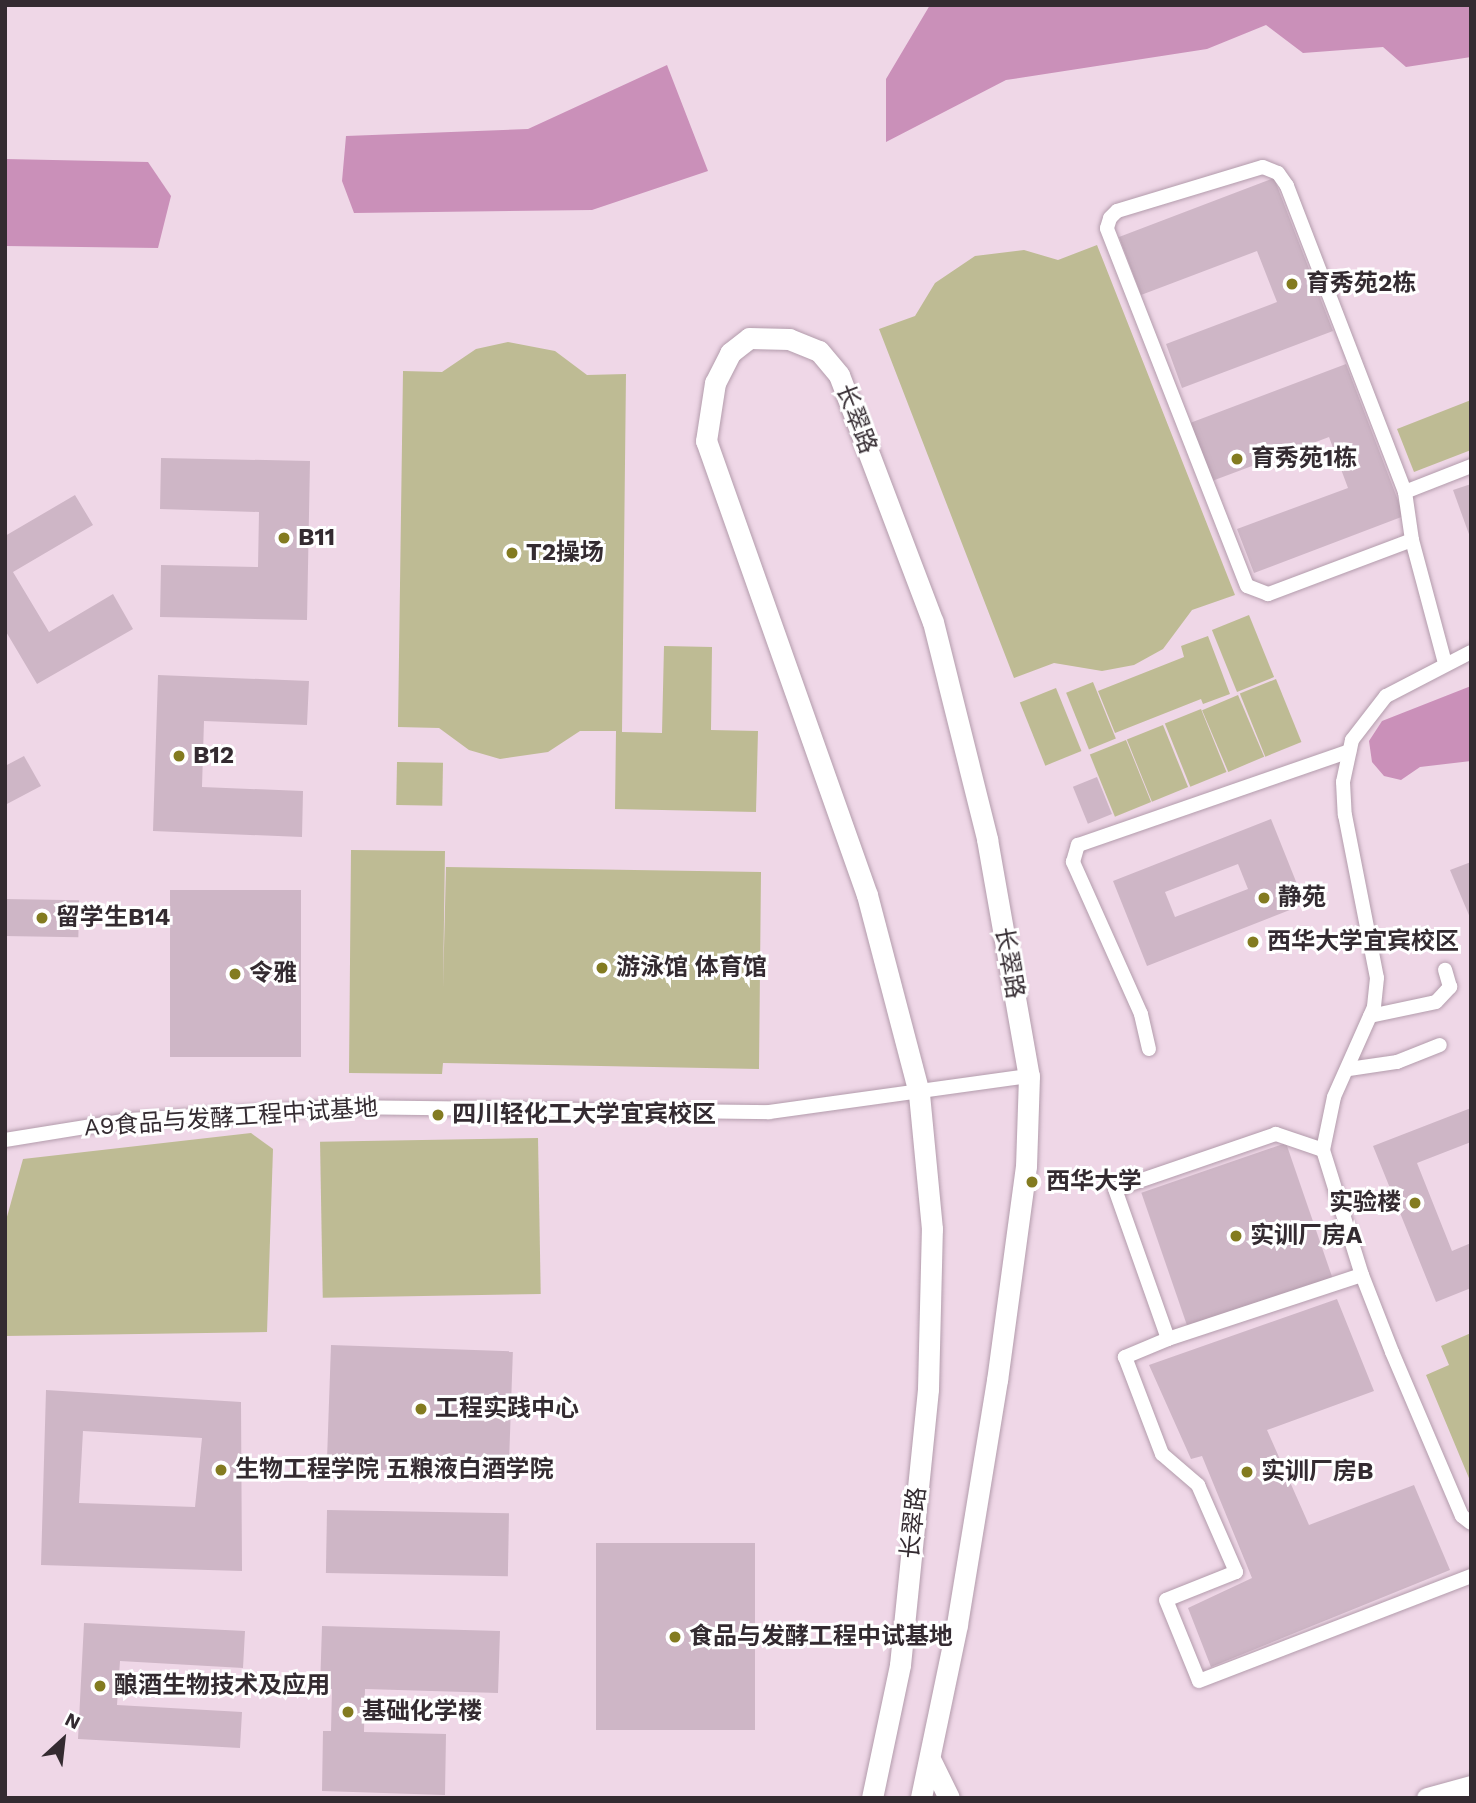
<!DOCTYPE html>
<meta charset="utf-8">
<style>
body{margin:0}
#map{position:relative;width:1476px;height:1803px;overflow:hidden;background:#efd7e7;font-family:"Work Sans","Noto Sans SC",sans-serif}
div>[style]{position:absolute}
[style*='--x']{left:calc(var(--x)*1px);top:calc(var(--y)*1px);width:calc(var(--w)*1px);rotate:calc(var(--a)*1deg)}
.green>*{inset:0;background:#bebb94;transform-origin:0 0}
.water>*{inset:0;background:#ca90b9}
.building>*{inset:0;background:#ceb6c6;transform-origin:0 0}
.roads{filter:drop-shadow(0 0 2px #b39cac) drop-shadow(0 0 2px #b39cac)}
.street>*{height:14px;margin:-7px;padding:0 7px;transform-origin:7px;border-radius:7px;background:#fff}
.secondary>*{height:21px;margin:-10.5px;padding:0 10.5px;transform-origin:10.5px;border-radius:10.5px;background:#fff}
.dots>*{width:19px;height:19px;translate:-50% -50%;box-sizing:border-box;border:4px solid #fff;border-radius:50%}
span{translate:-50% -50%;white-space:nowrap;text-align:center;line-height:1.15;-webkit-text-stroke:6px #fff;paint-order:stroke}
.poi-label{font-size:24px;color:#342b31;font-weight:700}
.left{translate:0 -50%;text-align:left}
.right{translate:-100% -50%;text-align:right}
.street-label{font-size:24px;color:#342b31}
.frame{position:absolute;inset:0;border:7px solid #342b31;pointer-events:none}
.north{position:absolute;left:28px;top:1705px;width:70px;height:70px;-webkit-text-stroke:5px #fff;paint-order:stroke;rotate:27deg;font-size:19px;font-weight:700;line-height:28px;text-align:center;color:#342b31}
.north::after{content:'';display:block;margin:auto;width:24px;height:32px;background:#342b31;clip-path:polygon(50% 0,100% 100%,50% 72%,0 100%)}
</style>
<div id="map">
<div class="green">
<i style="clip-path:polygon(1097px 245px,1235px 595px,1192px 610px,1163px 649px,1134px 665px,1102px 671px,1054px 663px,1014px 678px,879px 329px,915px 316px,935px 283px,975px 256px,1024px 250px,1058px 260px)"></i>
<i style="clip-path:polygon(508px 342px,555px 351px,587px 375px,626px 374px,622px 732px,662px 733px,664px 646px,712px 647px,711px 730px,758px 731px,756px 812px,615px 809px,616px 731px,580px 731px,548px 752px,500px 759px,469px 750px,439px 728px,398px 727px,403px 371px,442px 372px,476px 349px)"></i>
<i style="clip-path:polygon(1471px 400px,1471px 450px,1414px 472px,1397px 429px)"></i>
<i style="left:1249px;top:615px;width:67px;height:40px;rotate:68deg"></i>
<i style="clip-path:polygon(1208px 636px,1230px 694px,1203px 704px,1201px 699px,1115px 733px,1098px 691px,1184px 657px,1181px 646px)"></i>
<i style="left:1276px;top:679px;width:68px;height:39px;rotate:68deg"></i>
<i style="left:1093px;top:682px;width:61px;height:29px;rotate:68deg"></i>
<i style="left:1056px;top:688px;width:68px;height:39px;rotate:68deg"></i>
<i style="left:1238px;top:695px;width:67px;height:39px;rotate:67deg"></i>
<i style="left:1201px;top:709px;width:68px;height:39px;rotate:68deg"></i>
<i style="left:1163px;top:725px;width:67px;height:39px;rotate:68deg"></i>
<i style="left:1126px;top:740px;width:67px;height:39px;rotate:68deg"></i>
<i style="left:397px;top:762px;width:46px;height:43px;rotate:1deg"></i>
<i style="clip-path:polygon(351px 850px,445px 851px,443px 988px,446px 867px,761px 872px,759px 1069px,443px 1063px,442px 1074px,349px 1073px)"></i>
<i style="clip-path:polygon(251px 1133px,273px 1149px,267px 1332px,5px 1336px,5px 1224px,23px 1159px)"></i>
<i style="left:538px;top:1138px;width:156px;height:218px;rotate:89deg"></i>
<i style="clip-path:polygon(1471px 1333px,1471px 1483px,1426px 1375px,1449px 1365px,1441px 1346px)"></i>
</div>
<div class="water">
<i style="clip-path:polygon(930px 5px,1471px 5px,1471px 57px,1406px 67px,1383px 47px,1303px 53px,1266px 25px,1207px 49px,1006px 80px,886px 142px,886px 79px)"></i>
<i style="clip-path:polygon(667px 65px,708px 171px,592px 210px,354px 213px,342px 181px,346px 136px,528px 129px)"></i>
<i style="clip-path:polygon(5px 159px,148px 162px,171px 196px,158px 248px,5px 246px)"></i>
<i style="clip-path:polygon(1471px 686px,1471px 761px,1420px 767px,1401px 780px,1384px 776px,1372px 762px,1369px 741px,1382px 721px)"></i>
</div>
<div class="building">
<i style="clip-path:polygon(1274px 178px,1333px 331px,1182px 388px,1166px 344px,1277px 302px,1257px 251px,1141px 295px,1119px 237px)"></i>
<i style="clip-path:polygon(1346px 364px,1404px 516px,1254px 573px,1237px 529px,1348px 488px,1329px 437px,1212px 481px,1190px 423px)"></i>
<i style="clip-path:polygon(161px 458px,310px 461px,307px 620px,160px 617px,161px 565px,258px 567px,259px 512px,160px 509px)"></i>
<i style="clip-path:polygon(1471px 484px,1471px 537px,1470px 537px,1453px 490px)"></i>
<i style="clip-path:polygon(75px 495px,93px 525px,13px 572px,49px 632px,113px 594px,133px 629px,37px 684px,5px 630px,5px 536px)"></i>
<i style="clip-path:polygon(158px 675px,309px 681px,307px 725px,204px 721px,202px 787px,303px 791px,302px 837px,153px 831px)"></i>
<i style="clip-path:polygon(24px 756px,41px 786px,5px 805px,5px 766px)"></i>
<i style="left:1097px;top:777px;width:40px;height:26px;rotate:68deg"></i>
<i style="clip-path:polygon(evenodd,1271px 819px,1305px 904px,1147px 966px,1113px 881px,1271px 819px,1238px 864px,1248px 889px,1175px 917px,1165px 892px,1238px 864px)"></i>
<i style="clip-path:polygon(1471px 862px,1471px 920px,1450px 870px)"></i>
<i style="left:170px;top:890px;width:131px;height:167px"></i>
<i style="left:5px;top:899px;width:74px;height:37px;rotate:1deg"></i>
<i style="clip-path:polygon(1471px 1108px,1471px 1142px,1417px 1163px,1452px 1251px,1471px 1243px,1471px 1288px,1436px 1302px,1373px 1146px)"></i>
<i style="left:1286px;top:1143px;width:146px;height:153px;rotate:71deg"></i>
<i style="clip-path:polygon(1337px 1299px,1374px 1391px,1267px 1430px,1309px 1525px,1414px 1485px,1450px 1570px,1211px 1667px,1188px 1608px,1252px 1578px,1202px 1456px,1191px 1459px,1149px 1365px)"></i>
<i style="left:331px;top:1345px;width:182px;height:123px;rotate:2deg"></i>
<i style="clip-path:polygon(evenodd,46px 1390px,241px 1402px,242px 1571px,41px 1565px,46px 1390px,83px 1431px,202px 1438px,195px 1507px,79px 1503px,83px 1431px)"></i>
<i style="left:327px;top:1510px;width:182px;height:63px;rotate:1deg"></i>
<i style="left:596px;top:1543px;width:159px;height:187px"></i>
<i style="clip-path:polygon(84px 1623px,245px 1631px,243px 1668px,120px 1661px,117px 1705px,242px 1712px,240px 1748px,78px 1739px)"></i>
<i style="clip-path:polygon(322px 1626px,500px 1631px,498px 1693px,365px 1689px,364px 1732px,446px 1734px,445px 1795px,322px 1791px,323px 1731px,331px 1731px,332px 1689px,320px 1689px)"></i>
</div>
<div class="roads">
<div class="street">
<i style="--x:1405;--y:492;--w:49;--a:81.7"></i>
<i style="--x:1412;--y:540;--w:127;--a:75"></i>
<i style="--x:1412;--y:540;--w:154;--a:159.4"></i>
<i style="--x:1268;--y:594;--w:22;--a:-159"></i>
<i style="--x:1247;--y:586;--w:384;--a:-111.4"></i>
<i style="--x:1107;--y:228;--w:10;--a:-73"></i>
<i style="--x:1110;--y:218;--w:10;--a:-45"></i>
<i style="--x:1117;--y:211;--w:152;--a:-16.8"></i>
<i style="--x:1263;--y:167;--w:16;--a:22"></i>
<i style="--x:1278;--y:173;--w:16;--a:55"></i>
<i style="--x:1287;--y:186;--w:328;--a:68.9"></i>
<i style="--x:1405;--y:492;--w:71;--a:-21.5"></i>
<i style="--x:1471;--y:652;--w:96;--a:152.6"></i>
<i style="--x:1386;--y:696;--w:56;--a:127.7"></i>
<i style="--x:1352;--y:740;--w:43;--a:102.1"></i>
<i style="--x:1343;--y:782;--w:33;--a:87"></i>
<i style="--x:1345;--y:815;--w:166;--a:78.9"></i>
<i style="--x:1377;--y:978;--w:29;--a:96"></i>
<i style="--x:1374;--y:1007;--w:98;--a:114"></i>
<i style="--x:1334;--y:1097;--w:54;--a:101.7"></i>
<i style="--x:1323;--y:1150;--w:131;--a:72.7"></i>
<i style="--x:1362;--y:1275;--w:83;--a:68.7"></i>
<i style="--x:1392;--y:1352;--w:178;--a:66.9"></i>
<i style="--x:1462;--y:1516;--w:11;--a:38"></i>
<i style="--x:1370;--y:1016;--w:67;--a:-12"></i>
<i style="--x:1436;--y:1002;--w:21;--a:-47"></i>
<i style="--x:1450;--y:987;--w:18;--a:-106"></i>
<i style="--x:1149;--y:1049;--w:36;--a:-103"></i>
<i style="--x:1141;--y:1014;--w:167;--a:-114.1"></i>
<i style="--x:1073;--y:862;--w:18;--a:-74"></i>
<i style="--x:1078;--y:845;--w:287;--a:-19.1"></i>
<i style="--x:1349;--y:1069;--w:49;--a:-8.3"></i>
<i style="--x:1397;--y:1062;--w:46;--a:-21.6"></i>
<i style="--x:5;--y:1140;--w:126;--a:-9.2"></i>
<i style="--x:129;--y:1120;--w:215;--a:-3.5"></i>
<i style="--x:344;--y:1107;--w:425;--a:0.7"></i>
<i style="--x:769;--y:1112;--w:262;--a:-7.9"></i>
<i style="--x:1323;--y:1150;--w:50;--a:-161.2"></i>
<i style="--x:1276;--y:1134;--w:170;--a:161.1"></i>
<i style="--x:1115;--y:1189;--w:159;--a:70.5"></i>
<i style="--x:1168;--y:1339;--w:47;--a:157.3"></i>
<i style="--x:1125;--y:1357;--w:104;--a:69.1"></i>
<i style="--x:1162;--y:1454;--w:48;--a:40.7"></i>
<i style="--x:1198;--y:1485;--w:95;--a:66.4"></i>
<i style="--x:1236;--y:1572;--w:75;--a:158.2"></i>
<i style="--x:1166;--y:1600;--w:87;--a:67.8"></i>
<i style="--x:1199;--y:1681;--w:292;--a:-21.1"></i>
<i style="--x:1168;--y:1339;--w:204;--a:-18.3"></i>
</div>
<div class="secondary">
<i style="--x:930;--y:1759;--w:43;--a:64"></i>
<i style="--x:872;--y:1798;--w:136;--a:-78.1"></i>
<i style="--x:900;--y:1665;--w:277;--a:-84.2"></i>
<i style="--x:928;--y:1389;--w:160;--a:-88.6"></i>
<i style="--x:932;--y:1229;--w:137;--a:-95.5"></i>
<i style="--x:919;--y:1093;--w:205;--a:-104.7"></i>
<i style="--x:867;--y:895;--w:482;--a:-109.5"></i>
<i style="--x:706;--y:441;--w:59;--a:-81.2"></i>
<i style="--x:715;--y:383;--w:34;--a:-63"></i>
<i style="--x:730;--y:353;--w:24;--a:-38"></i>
<i style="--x:749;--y:338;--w:40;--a:1.4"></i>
<i style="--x:789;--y:339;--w:32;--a:22"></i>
<i style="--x:819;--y:351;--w:31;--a:50"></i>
<i style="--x:839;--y:375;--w:264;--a:69.2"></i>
<i style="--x:933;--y:622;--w:224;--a:76"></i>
<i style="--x:987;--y:839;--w:241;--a:80"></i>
<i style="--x:1029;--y:1076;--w:90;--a:91.9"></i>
<i style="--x:1026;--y:1166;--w:216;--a:97.7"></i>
<i style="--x:997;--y:1380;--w:248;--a:99.3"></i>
<i style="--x:957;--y:1625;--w:177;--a:101.8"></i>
<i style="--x:1427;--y:1798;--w:46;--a:-15.3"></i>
</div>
</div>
<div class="dots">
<i style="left:1292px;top:284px;background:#837b20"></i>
<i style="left:1237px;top:459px;background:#837b20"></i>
<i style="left:284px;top:538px;background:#837b20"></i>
<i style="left:512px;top:553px;background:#837b20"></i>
<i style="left:179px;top:756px;background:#837b20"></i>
<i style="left:1264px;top:898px;background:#837b20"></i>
<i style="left:42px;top:918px;background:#837b20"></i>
<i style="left:1253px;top:942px;background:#837b20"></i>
<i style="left:602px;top:968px;background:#837b20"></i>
<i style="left:235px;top:974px;background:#837b20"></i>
<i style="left:438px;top:1115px;background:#837b20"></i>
<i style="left:1032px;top:1182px;background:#837b20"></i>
<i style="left:1415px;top:1203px;background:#837b20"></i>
<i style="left:1236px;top:1236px;background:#837b20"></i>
<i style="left:421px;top:1409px;background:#837b20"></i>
<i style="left:221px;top:1470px;background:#837b20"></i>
<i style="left:1247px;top:1472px;background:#837b20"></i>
<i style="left:675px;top:1637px;background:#837b20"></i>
<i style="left:100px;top:1686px;background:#837b20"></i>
<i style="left:348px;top:1712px;background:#837b20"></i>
</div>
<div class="poi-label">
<span class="left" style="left:1306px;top:284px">育秀苑2栋</span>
<span class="left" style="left:1251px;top:459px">育秀苑1栋</span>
<span class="left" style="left:298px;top:538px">B11</span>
<span class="left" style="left:526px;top:553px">T2操场</span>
<span class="left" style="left:193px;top:756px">B12</span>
<span class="left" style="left:1278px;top:898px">静苑</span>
<span class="left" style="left:56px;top:918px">留学生B14</span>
<span class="left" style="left:1267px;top:942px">西华大学宜宾校区</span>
<span class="left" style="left:616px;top:968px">游泳馆 体育馆</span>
<span class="left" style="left:249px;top:974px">令雅</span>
<span class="left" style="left:452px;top:1115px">四川轻化工大学宜宾校区</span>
<span class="left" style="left:1046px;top:1182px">西华大学</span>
<span class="right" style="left:1401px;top:1203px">实验楼</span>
<span class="left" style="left:1250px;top:1236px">实训厂房A</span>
<span class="left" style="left:435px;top:1409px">工程实践中心</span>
<span class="left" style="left:235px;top:1470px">生物工程学院 五粮液白酒学院</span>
<span class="left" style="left:1261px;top:1472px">实训厂房B</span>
<span class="left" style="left:689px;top:1637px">食品与发酵工程中试基地</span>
<span class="left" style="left:114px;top:1686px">酿酒生物技术及应用</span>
<span class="left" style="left:362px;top:1712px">基础化学楼</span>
</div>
<div class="street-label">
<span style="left:856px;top:419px;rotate:69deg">长翠路</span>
<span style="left:1009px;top:963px;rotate:80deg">长翠路</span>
<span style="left:231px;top:1118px;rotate:-4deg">A9食品与发酵工程中试基地</span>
<span style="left:914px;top:1523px;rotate:-84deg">长翠路</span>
</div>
<div class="frame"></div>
<div class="north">N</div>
</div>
